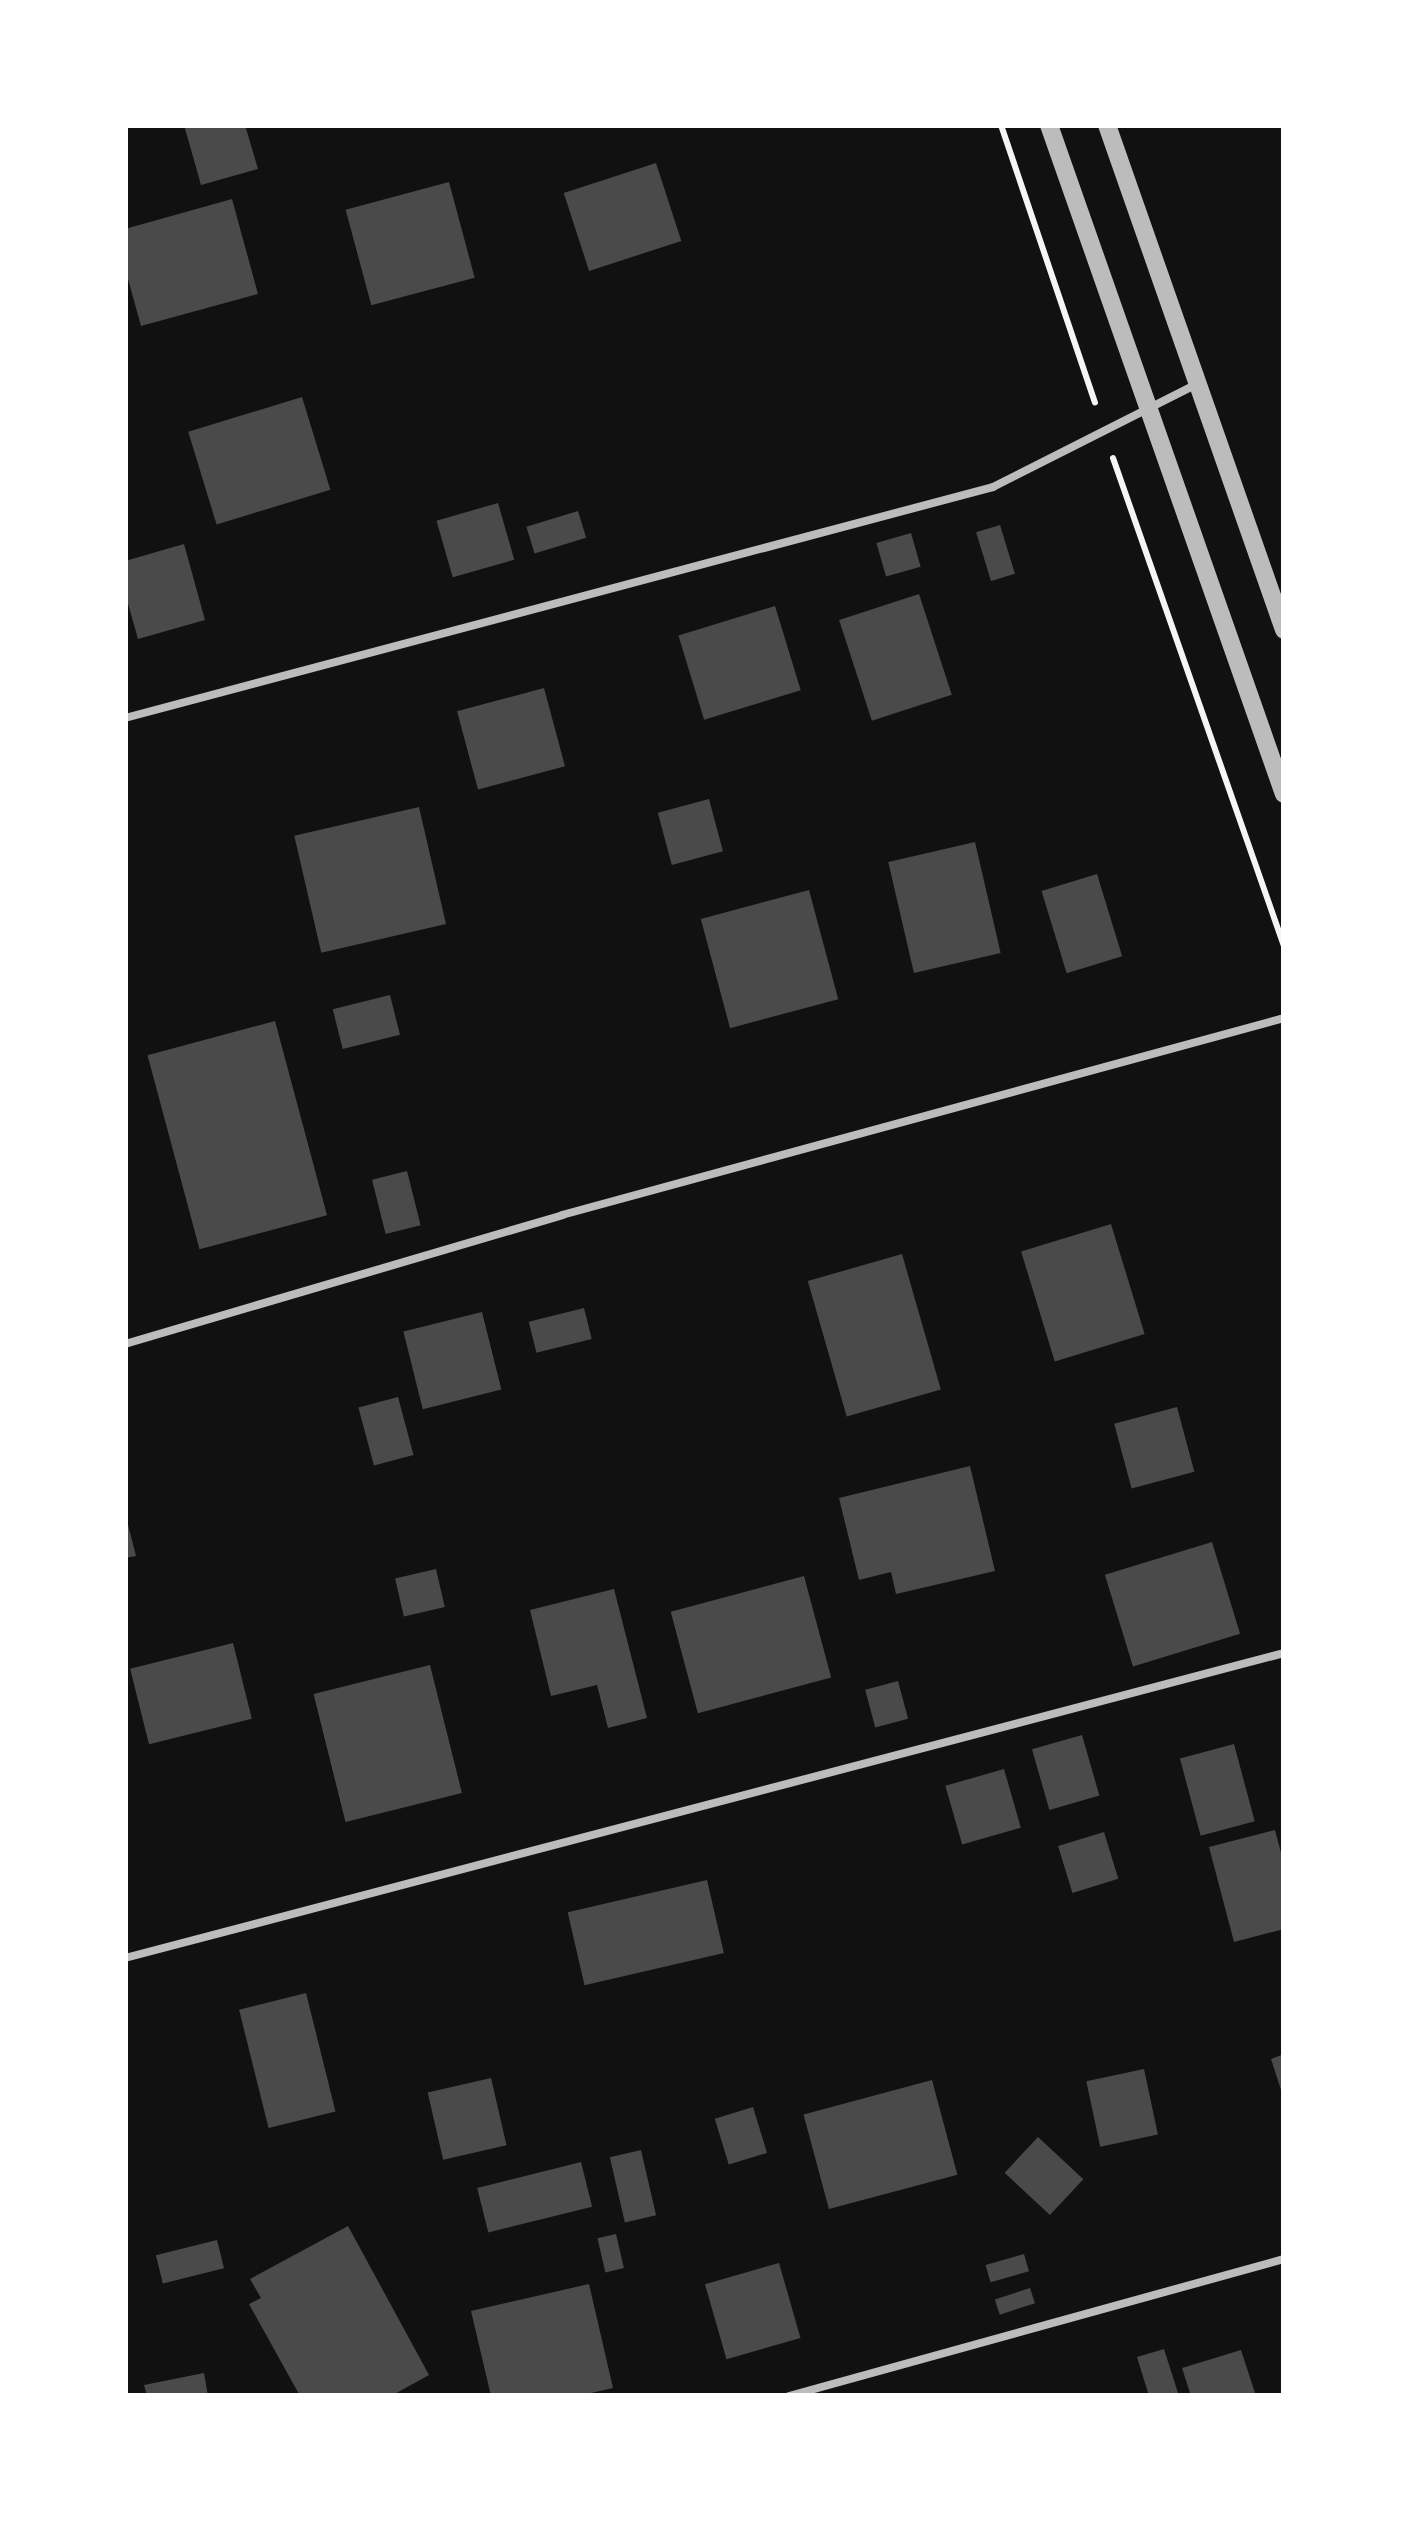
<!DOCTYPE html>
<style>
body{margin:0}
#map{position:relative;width:1409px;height:2521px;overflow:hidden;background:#111;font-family:"IBM Plex Serif",serif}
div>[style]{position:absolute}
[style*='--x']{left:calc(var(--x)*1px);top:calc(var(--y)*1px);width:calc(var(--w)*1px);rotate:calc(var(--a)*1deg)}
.building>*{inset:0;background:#4a4a4a;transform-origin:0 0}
.path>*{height:6px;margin:-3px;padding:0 3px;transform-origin:3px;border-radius:3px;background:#f5f5f5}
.service>*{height:8px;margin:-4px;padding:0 4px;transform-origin:4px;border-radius:4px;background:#bcbcbc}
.tertiary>*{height:18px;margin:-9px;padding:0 9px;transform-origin:9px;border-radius:9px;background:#bcbcbc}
span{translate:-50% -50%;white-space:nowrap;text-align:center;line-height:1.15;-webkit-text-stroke:10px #fff;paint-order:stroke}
.frame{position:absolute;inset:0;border:128px solid #fff;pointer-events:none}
</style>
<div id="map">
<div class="building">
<i style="clip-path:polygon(184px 125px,245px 125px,258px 169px,201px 185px)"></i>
<i style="left:656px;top:163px;width:82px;height:97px;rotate:72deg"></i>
<i style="left:449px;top:182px;width:99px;height:107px;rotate:75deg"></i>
<i style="clip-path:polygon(232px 199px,258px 294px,141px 326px,125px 268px,125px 229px)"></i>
<i style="left:302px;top:397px;width:97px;height:119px;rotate:73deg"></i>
<i style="left:498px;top:503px;width:59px;height:64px;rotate:74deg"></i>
<i style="left:578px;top:511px;width:28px;height:54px;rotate:73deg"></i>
<i style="left:1000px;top:525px;width:51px;height:25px;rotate:73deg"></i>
<i style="left:911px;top:533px;width:35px;height:36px;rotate:74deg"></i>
<i style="clip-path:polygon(184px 544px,205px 620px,138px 639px,125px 593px,125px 561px)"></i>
<i style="left:919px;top:594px;width:106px;height:84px;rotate:72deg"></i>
<i style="left:775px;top:606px;width:88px;height:101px;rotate:73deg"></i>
<i style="left:544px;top:688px;width:81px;height:90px;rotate:75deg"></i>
<i style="left:709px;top:799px;width:54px;height:53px;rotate:75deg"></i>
<i style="left:419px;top:807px;width:120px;height:128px;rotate:77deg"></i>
<i style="left:975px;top:842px;width:114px;height:89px;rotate:77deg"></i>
<i style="left:1097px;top:874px;width:86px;height:58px;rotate:73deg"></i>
<i style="left:809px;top:890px;width:113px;height:112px;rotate:75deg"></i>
<i style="left:390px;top:995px;width:41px;height:59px;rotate:76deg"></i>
<i style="left:275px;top:1021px;width:201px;height:132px;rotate:75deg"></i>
<i style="left:407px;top:1171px;width:56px;height:36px;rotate:76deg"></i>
<i style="left:1111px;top:1224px;width:115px;height:94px;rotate:73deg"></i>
<i style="left:902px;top:1254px;width:141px;height:98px;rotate:74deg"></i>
<i style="left:584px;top:1308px;width:32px;height:57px;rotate:76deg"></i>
<i style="left:482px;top:1312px;width:80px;height:81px;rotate:76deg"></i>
<i style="left:398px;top:1397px;width:60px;height:41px;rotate:75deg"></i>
<i style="left:1177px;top:1407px;width:67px;height:65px;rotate:75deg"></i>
<i style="clip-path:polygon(970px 1466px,995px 1571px,896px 1594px,891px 1572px,859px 1580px,839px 1498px)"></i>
<i style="clip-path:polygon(125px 1513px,136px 1556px,125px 1558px)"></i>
<i style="left:1212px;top:1542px;width:96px;height:112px;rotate:73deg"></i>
<i style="left:436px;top:1569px;width:39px;height:42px;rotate:77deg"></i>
<i style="left:804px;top:1576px;width:105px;height:138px;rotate:75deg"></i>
<i style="clip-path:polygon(614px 1589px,647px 1718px,608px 1728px,597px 1685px,551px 1696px,530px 1610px)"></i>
<i style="left:233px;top:1643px;width:78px;height:106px;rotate:76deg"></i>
<i style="left:430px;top:1665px;width:132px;height:120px;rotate:76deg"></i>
<i style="left:898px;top:1681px;width:39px;height:34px;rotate:75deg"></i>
<i style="left:1082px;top:1735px;width:63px;height:52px;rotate:74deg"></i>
<i style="left:1234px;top:1744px;width:80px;height:56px;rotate:75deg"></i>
<i style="left:1004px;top:1769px;width:61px;height:61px;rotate:74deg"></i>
<i style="clip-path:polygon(1275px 1830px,1284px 1864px,1284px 1929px,1234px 1942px,1209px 1847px)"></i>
<i style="left:1104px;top:1832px;width:49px;height:48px;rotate:73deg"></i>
<i style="left:707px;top:1880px;width:75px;height:143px;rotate:77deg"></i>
<i style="left:306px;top:1993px;width:122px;height:69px;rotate:76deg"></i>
<i style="clip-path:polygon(1284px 2054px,1284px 2096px,1283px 2096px,1271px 2059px)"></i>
<i style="left:1144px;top:2069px;width:67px;height:59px;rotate:78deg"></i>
<i style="left:491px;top:2078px;width:69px;height:65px;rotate:77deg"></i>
<i style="left:932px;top:2080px;width:98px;height:133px;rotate:75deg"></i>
<i style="left:753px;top:2107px;width:48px;height:40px;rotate:73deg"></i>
<i style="left:1038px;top:2137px;width:62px;height:49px;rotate:43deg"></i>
<i style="left:641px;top:2150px;width:67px;height:32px;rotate:77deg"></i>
<i style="left:581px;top:2162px;width:46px;height:107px;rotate:76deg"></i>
<i style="clip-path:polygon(348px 2226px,429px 2375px,391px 2396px,300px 2396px,249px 2304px,261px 2298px,250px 2279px)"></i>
<i style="left:616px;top:2234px;width:35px;height:19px;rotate:77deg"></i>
<i style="left:217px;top:2240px;width:29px;height:63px;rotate:76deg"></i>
<i style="left:1024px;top:2254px;width:18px;height:40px;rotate:74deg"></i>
<i style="left:779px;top:2263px;width:78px;height:77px;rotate:74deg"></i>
<i style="clip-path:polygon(589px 2284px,613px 2388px,578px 2396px,491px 2396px,471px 2311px)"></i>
<i style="left:1030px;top:2288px;width:16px;height:37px;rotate:72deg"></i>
<i style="clip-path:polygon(1164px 2349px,1179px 2396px,1149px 2396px,1137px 2357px)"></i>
<i style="clip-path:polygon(1241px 2350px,1256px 2396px,1191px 2396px,1182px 2368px)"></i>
<i style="clip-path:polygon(204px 2373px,208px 2396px,147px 2396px,144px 2385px)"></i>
</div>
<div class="path">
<i style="--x:1001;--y:125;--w:293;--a:71.3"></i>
<i style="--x:1113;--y:458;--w:517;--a:70.69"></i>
</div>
<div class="service">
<i style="--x:125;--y:718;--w:898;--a:-14.9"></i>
<i style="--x:993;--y:487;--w:226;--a:-26.8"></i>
<i style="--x:125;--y:1344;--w:456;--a:-16.4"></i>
<i style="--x:562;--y:1215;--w:748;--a:-15.26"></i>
<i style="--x:125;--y:1958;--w:1198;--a:-14.74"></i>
<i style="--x:789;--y:2396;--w:514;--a:-15.47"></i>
</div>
<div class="tertiary">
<i style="--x:1049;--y:125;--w:709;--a:70.65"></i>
<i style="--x:1107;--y:125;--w:535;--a:70.68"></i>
</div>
<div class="frame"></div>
</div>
